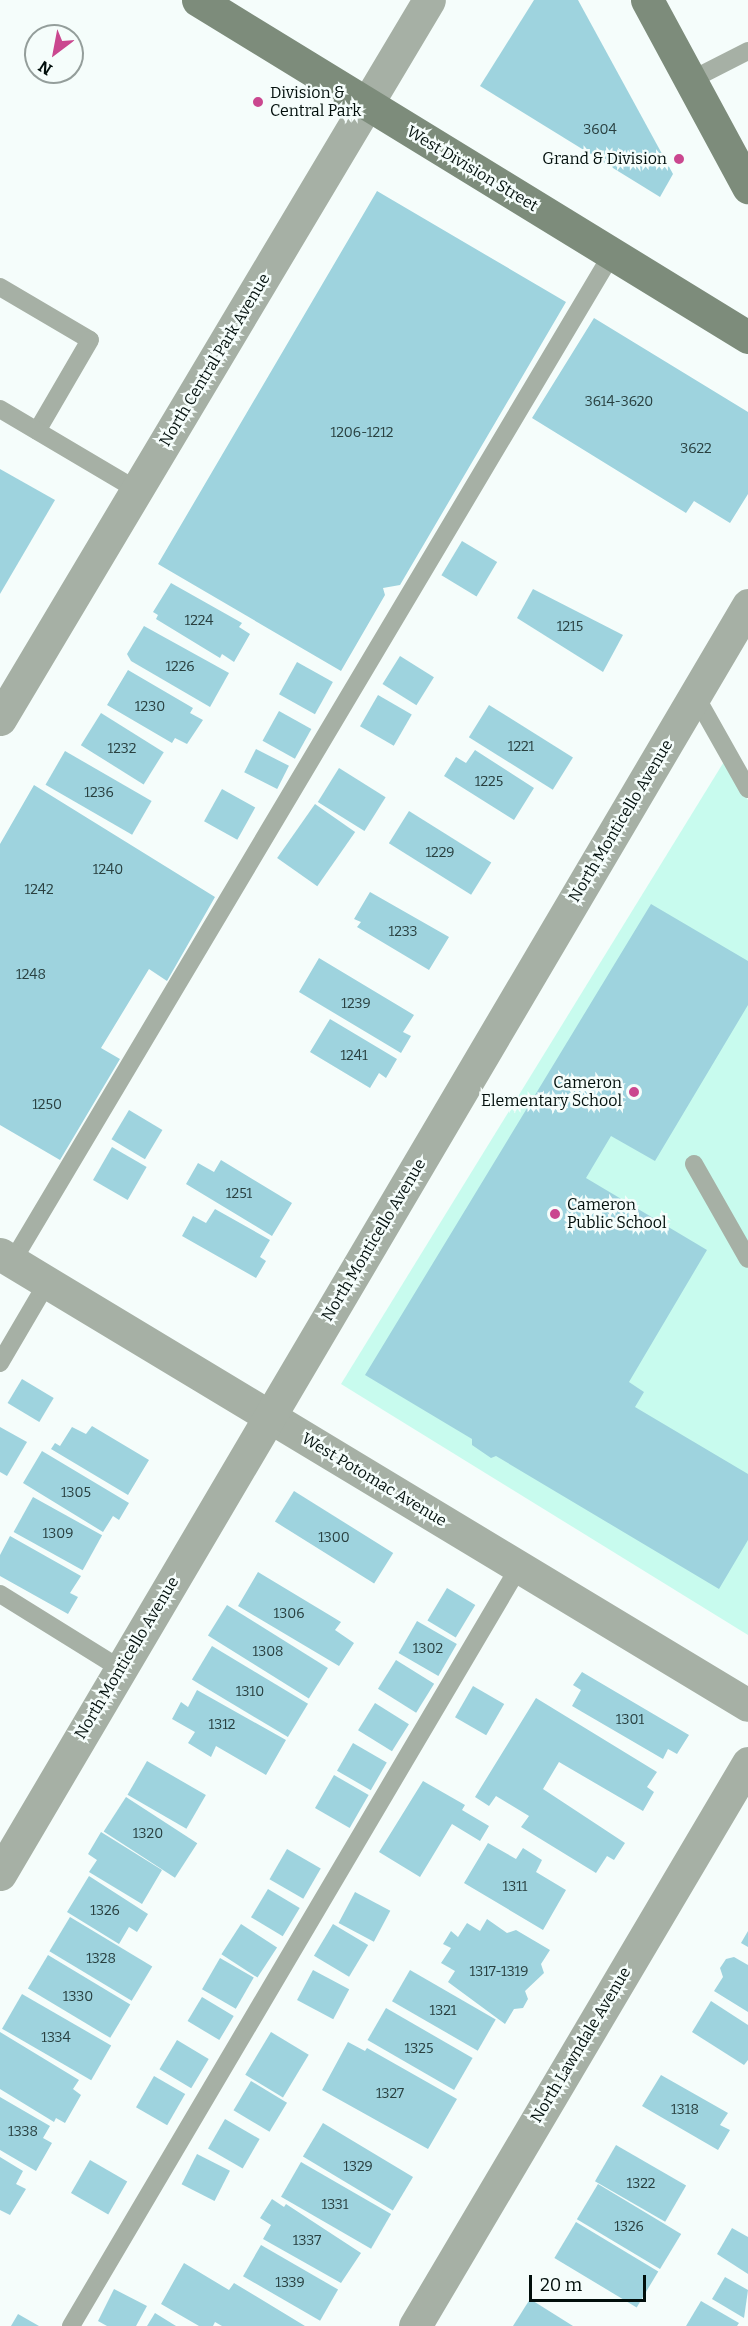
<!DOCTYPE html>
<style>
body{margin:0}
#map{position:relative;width:748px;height:2326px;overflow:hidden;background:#f5fdfb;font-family:Bitter,serif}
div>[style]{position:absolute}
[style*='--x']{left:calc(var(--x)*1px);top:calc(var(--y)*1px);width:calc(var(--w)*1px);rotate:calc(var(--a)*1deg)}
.built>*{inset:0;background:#c8fbee}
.building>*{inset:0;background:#9ed3de;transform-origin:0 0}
.service>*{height:18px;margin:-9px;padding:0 9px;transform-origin:9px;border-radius:9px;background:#a6b0a5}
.minor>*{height:33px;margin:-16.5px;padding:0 16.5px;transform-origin:16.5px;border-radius:16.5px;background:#a6b0a5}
.tertiary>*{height:33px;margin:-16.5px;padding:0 16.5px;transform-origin:16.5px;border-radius:16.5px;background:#a6b0a5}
.secondary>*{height:33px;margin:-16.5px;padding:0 16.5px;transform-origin:16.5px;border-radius:16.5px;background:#7d8c7b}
.dots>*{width:16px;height:16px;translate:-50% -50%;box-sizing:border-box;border:3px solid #f5fdfb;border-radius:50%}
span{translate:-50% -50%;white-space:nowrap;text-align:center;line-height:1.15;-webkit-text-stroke:5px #f5fdfb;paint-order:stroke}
.number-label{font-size:14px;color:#294040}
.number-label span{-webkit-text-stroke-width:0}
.poi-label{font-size:16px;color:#020f0c}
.left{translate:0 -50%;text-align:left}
.right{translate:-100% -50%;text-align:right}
.street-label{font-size:16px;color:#020f0c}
.north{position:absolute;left:24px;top:24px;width:60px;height:60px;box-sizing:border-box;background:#f5fdfb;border:2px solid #949e9b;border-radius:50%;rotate:212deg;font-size:16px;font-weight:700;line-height:24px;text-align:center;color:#020f0c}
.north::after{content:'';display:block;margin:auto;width:21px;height:27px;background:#ca478f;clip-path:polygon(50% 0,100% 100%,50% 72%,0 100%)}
.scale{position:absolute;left:529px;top:2275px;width:117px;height:27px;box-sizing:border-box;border:3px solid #020f0c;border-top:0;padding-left:8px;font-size:18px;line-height:21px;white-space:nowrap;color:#020f0c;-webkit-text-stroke:4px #f5fdfb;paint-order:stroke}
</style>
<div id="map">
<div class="built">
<i style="clip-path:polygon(725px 760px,748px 800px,748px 1635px,341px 1384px)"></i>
</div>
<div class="building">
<i style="clip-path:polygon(534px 0,578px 0,673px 174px,660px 197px,480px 86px)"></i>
<i style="clip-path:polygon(377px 191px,566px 302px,400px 585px,383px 588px,385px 595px,341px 671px,158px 564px)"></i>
<i style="clip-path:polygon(594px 318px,748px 412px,748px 494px,730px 523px,694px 501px,686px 513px,532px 418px)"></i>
<i style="clip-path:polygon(0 469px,55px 500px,0 594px)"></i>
<i style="left:462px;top:541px;width:41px;height:40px;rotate:31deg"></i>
<i style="clip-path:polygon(171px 583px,242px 623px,239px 627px,250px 634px,234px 662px,222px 654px,220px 658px,156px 619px,158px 615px,153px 612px)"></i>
<i style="clip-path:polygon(533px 589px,623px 635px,603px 672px,517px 618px)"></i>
<i style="clip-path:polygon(144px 626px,229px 673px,210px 707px,131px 661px,127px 654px)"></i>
<i style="left:400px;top:656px;width:40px;height:33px;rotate:32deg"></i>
<i style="left:297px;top:662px;width:41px;height:37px;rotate:29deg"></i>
<i style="clip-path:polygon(128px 670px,193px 708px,190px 713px,203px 720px,187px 744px,175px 738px,172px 743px,107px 705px)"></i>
<i style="left:378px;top:695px;width:39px;height:36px;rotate:30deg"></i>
<i style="left:489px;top:705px;width:99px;height:38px;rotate:32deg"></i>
<i style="left:279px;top:711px;width:37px;height:34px;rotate:29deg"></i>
<i style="left:101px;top:713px;width:74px;height:38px;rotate:32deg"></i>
<i style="left:256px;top:749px;width:37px;height:26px;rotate:27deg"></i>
<i style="clip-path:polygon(475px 750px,534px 788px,514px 820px,444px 776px,456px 757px,466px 763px)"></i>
<i style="left:65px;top:751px;width:100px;height:39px;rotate:30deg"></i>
<i style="left:339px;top:768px;width:55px;height:40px;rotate:32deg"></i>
<i style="clip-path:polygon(34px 785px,215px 897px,167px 981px,149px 969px,101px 1048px,120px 1059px,60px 1160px,0 1125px,0 844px)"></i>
<i style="left:222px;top:789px;width:38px;height:37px;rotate:29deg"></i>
<i style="left:315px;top:804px;width:49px;height:66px;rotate:35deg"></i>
<i style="left:409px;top:811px;width:97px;height:38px;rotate:32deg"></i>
<i style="clip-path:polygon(370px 892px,449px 937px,429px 970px,357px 927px,361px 922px,354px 919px)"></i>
<i style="clip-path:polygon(651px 904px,748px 961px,748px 1005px,655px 1161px,611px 1136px,586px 1178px,707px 1250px,629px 1382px,644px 1392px,635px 1407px,748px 1474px,748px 1540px,719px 1589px,496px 1456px,491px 1458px,472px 1445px,472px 1439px,365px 1375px)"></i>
<i style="clip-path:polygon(319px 958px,414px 1015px,403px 1032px,411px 1036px,401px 1053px,299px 992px)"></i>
<i style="clip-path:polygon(330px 1019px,397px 1059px,386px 1078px,379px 1073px,370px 1088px,310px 1052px)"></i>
<i style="left:129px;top:1110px;width:39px;height:34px;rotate:31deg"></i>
<i style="left:112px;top:1147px;width:40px;height:38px;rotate:30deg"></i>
<i style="clip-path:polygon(221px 1160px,292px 1203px,272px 1236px,186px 1184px,198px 1163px,214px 1172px)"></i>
<i style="clip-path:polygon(215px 1209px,270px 1240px,260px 1257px,266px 1261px,256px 1278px,182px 1236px,193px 1216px,206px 1223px)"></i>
<i style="left:22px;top:1379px;width:37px;height:28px;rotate:31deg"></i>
<i style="clip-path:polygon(92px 1426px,149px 1460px,128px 1495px,51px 1449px,55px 1443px,60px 1446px,72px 1427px,86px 1434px)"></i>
<i style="clip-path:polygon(0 1427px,27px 1442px,7px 1476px,0 1472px)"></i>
<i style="clip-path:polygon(42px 1451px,129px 1503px,119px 1520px,113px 1516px,103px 1532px,23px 1483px)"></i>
<i style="left:294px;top:1491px;width:117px;height:36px;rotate:32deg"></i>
<i style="left:33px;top:1497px;width:79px;height:40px;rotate:29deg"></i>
<i style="clip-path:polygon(10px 1536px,81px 1576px,70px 1593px,78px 1597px,68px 1614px,0 1576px,0 1555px)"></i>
<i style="clip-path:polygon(258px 1572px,341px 1622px,335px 1630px,354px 1643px,339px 1666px,238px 1606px)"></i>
<i style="left:447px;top:1588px;width:33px;height:38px;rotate:31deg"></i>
<i style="left:227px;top:1605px;width:119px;height:36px;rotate:32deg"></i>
<i style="left:417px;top:1621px;width:46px;height:37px;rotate:30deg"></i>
<i style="left:212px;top:1646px;width:112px;height:39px;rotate:31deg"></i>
<i style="left:396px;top:1660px;width:45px;height:34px;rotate:32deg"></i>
<i style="clip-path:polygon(582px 1672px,689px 1735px,677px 1754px,668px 1749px,663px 1759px,572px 1706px,581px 1690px,573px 1685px)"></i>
<i style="left:473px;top:1686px;width:36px;height:36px;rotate:30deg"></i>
<i style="clip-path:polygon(197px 1690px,286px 1740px,266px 1775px,216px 1746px,211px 1757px,188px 1743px,195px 1732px,172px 1719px,181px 1702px,188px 1707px)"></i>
<i style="clip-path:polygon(536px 1698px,657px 1772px,647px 1787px,654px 1792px,643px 1811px,559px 1762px,543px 1789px,625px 1843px,614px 1860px,607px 1856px,596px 1873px,521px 1827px,529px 1816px,496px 1796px,489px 1806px,475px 1797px)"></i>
<i style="left:375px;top:1703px;width:40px;height:32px;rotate:32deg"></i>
<i style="left:353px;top:1743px;width:39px;height:32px;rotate:30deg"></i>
<i style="left:147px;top:1761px;width:68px;height:39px;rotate:30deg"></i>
<i style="left:334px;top:1775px;width:40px;height:38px;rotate:30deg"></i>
<i style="clip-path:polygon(423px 1781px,465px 1805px,462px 1810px,489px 1826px,480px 1841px,452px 1824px,420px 1877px,379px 1852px)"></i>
<i style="left:126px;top:1797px;width:85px;height:41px;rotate:33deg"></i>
<i style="clip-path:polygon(101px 1832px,162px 1870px,142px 1904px,89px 1872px,97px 1860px,88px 1854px)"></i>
<i style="clip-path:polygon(488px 1843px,516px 1859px,523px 1848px,542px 1860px,536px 1872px,566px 1890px,543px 1930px,464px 1883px)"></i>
<i style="left:287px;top:1849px;width:39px;height:35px;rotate:30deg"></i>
<i style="clip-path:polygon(89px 1876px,148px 1914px,137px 1932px,129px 1927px,119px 1944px,67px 1912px)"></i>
<i style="left:268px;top:1889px;width:37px;height:33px;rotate:31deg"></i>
<i style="left:355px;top:1892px;width:40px;height:35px;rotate:28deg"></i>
<i style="left:70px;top:1917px;width:96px;height:40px;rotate:31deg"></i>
<i style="clip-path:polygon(487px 1919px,507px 1933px,516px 1930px,550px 1950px,541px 1964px,544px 1973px,525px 1991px,528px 1999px,523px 2008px,514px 2009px,505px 2024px,448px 1982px,455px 1971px,441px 1963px,451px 1948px,443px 1944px,451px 1931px,458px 1937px,467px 1923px,480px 1931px)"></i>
<i style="left:241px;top:1924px;width:43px;height:36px;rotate:33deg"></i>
<i style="left:333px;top:1924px;width:41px;height:37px;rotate:31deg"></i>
<i style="clip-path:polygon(748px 1931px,748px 1947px,741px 1943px)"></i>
<i style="left:48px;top:1955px;width:96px;height:39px;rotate:31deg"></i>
<i style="clip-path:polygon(734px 1957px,748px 1965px,748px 2012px,714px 1991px,723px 1977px,720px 1968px,726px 1959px)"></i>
<i style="left:220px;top:1958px;width:39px;height:36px;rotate:30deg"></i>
<i style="left:313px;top:1970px;width:41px;height:34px;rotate:28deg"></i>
<i style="left:410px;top:1970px;width:99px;height:36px;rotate:30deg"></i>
<i style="left:22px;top:1994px;width:103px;height:40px;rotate:30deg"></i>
<i style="left:202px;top:1997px;width:37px;height:28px;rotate:31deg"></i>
<i style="clip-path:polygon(711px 2001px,748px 2025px,748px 2060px,744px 2065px,692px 2032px)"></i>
<i style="left:386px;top:2008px;width:100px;height:37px;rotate:30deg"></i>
<i style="clip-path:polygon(0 2032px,79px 2080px,73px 2089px,81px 2095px,65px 2123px,56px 2118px,54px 2122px,0 2089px)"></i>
<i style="left:271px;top:2032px;width:44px;height:50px;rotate:31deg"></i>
<i style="left:177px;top:2040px;width:37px;height:34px;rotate:31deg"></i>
<i style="clip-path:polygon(348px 2042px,365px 2051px,367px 2048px,457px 2099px,428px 2149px,322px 2090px)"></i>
<i style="clip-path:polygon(661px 2075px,728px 2113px,720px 2125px,730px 2130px,718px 2150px,642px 2106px)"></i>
<i style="left:154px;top:2076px;width:36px;height:36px;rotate:30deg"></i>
<i style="left:251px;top:2081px;width:42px;height:34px;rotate:31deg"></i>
<i style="clip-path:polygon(0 2097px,50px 2126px,43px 2138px,52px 2143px,36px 2171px,0 2150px)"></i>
<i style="left:225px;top:2119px;width:40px;height:34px;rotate:30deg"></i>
<i style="left:323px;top:2123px;width:105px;height:39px;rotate:31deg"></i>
<i style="left:616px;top:2145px;width:81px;height:42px;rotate:30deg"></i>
<i style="left:197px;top:2154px;width:37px;height:34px;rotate:27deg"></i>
<i style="clip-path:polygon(0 2157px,23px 2171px,16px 2184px,26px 2189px,10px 2215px,0 2210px)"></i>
<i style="left:90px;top:2160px;width:43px;height:38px;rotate:30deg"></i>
<i style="left:301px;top:2162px;width:104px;height:40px;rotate:30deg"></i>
<i style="left:598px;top:2184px;width:97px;height:41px;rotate:31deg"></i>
<i style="clip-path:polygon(272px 2199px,284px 2207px,286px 2204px,361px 2253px,341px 2283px,263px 2239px,271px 2225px,260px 2218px)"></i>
<i style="left:576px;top:2222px;width:96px;height:42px;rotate:31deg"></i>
<i style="clip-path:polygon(732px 2228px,748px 2237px,748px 2274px,717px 2254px)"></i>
<i style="left:261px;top:2245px;width:89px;height:36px;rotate:30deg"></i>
<i style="clip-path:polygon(184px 2263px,229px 2290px,234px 2283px,305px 2326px,222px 2326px,215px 2322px,213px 2326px,199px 2326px,161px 2304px)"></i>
<i style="clip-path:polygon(725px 2277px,748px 2290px,744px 2318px,712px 2299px)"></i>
<i style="clip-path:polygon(114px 2289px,147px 2306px,136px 2326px,107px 2326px,98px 2321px)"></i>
<i style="clip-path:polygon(530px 2299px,573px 2326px,513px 2326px)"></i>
<i style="clip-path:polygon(701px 2301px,739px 2323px,737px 2326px,686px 2326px)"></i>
<i style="clip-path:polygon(155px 2313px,176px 2326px,147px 2326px)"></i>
<i style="clip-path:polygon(18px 2314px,39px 2326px,11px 2326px)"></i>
</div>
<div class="service">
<i style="--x:691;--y:80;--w:64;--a:-27"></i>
<i style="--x:0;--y:287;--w:104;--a:30.5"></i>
<i style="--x:90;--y:340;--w:105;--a:120.2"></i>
<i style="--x:0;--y:409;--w:159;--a:30.6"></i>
<i style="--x:695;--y:695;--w:108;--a:60.6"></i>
<i style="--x:694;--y:1164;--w:109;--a:60.4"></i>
<i style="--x:12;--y:1262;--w:1173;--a:-59.24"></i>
<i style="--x:0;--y:1363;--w:93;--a:-59.6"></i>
<i style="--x:0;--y:1594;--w:142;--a:31.8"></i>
<i style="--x:71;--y:2326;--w:881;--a:-59.45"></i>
</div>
<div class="minor">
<i style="--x:0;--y:1254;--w:873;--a:31.09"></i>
<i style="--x:0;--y:1874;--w:1473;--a:-59.48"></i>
<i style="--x:415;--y:2326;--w:654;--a:-59.4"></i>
</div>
<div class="tertiary">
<i style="--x:0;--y:719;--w:837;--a:-59.18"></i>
</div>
<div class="secondary">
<i style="--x:198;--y:0;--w:645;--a:31.5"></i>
<i style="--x:647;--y:0;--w:213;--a:61.6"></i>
</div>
<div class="dots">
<i style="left:258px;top:102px;background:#ca478f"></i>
<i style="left:679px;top:159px;background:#ca478f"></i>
<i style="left:634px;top:1092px;background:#ca478f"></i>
<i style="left:555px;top:1214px;background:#ca478f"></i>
</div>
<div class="number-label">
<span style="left:600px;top:130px">3604</span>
<span style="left:619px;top:402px">3614-3620</span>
<span style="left:362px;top:433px">1206-1212</span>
<span style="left:696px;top:449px">3622</span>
<span style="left:199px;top:621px">1224</span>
<span style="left:570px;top:627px">1215</span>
<span style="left:180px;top:667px">1226</span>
<span style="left:150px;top:707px">1230</span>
<span style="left:521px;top:747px">1221</span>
<span style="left:122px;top:749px">1232</span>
<span style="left:489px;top:782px">1225</span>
<span style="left:99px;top:793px">1236</span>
<span style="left:440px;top:853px">1229</span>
<span style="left:108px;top:870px">1240</span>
<span style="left:39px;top:890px">1242</span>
<span style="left:403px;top:932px">1233</span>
<span style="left:31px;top:975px">1248</span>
<span style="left:356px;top:1004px">1239</span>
<span style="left:354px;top:1056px">1241</span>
<span style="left:47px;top:1105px">1250</span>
<span style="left:239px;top:1194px">1251</span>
<span style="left:76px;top:1493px">1305</span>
<span style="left:58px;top:1534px">1309</span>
<span style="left:334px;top:1538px">1300</span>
<span style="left:289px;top:1614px">1306</span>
<span style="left:428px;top:1649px">1302</span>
<span style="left:268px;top:1652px">1308</span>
<span style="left:250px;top:1692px">1310</span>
<span style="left:630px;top:1720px">1301</span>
<span style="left:222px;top:1725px">1312</span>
<span style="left:148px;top:1834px">1320</span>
<span style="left:515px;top:1887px">1311</span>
<span style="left:105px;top:1911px">1326</span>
<span style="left:101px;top:1959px">1328</span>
<span style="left:499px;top:1972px">1317-1319</span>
<span style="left:78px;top:1997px">1330</span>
<span style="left:443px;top:2011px">1321</span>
<span style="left:56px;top:2038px">1334</span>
<span style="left:419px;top:2049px">1325</span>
<span style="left:390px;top:2094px">1327</span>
<span style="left:685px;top:2110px">1318</span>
<span style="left:23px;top:2132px">1338</span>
<span style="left:358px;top:2167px">1329</span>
<span style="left:641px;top:2184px">1322</span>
<span style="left:335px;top:2205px">1331</span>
<span style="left:629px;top:2227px">1326</span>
<span style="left:307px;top:2241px">1337</span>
<span style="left:290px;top:2283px">1339</span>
</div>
<div class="poi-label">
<span class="left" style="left:270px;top:102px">Division &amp;<br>Central Park</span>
<span class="right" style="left:667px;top:159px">Grand &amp; Division</span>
<span class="right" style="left:622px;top:1092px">Cameron<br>Elementary School</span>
<span class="left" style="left:567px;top:1214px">Cameron<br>Public School</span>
</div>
<div class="street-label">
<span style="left:472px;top:169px;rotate:31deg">West Division Street</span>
<span style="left:215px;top:360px;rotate:-59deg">North Central Park Avenue</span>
<span style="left:621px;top:821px;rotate:-59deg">North Monticello Avenue</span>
<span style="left:374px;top:1240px;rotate:-59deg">North Monticello Avenue</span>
<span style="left:374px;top:1480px;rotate:31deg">West Potomac Avenue</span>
<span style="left:127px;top:1658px;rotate:-59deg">North Monticello Avenue</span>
<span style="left:581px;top:2045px;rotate:-59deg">North Lawndale Avenue</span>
</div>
<div class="north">N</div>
<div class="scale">20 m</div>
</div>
